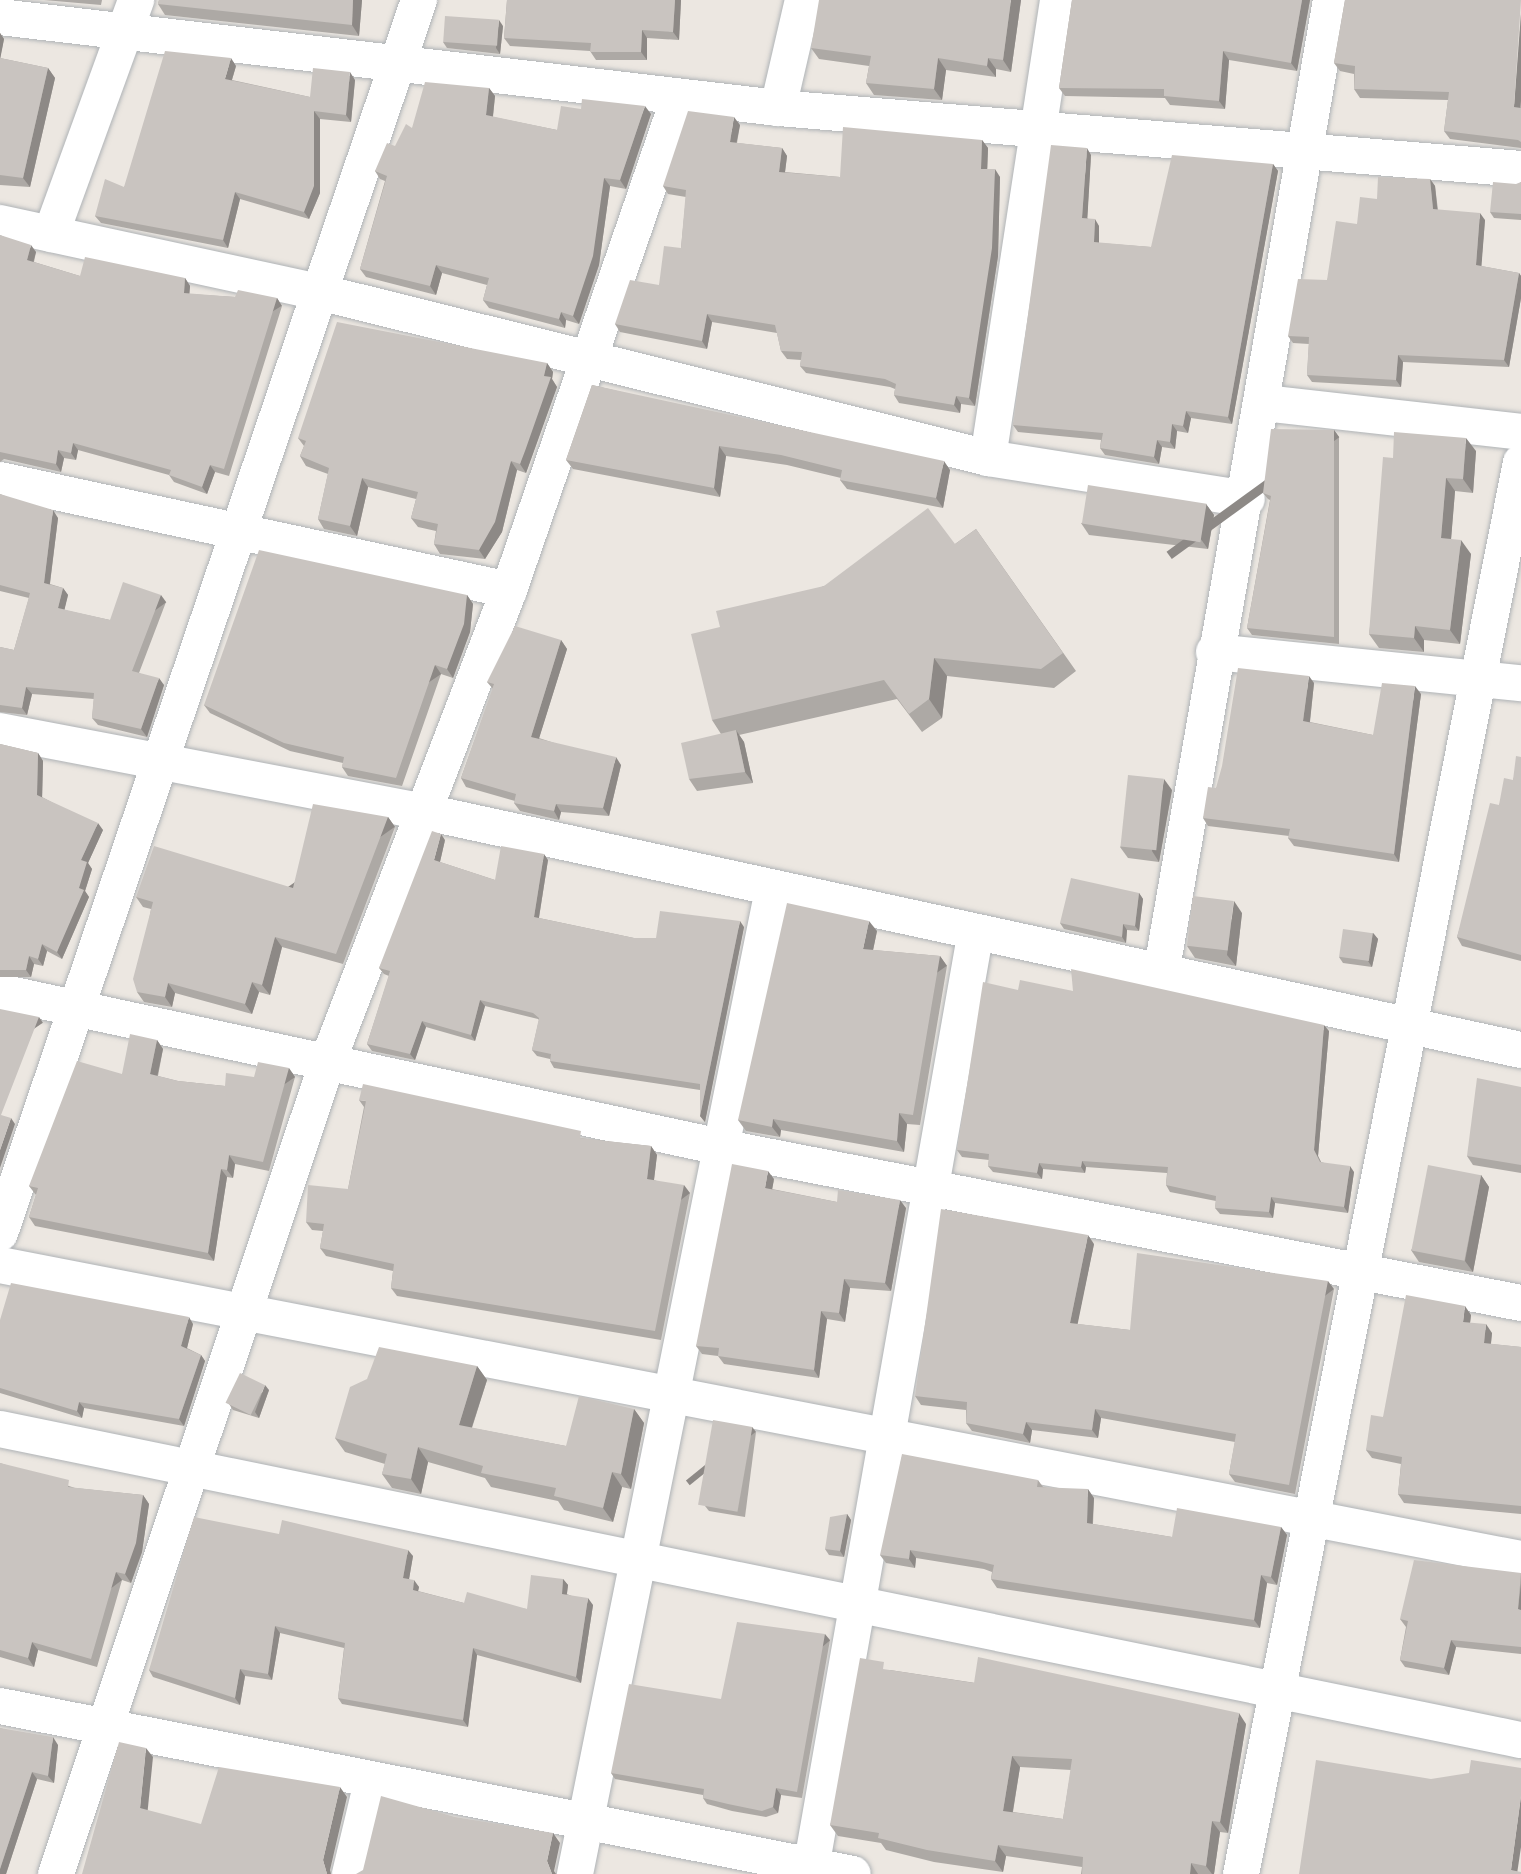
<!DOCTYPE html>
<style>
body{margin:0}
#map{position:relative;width:1521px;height:1874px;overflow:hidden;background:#ece7e1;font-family:Lato,sans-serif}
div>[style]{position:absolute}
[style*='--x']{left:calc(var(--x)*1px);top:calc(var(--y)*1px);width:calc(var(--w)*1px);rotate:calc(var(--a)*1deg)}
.roads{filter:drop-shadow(0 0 2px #afb3b6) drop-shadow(0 0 2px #afb3b6)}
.street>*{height:36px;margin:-18px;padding:0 18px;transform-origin:18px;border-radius:18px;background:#fff}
.wall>*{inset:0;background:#ada9a5}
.shaded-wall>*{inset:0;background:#8d8986;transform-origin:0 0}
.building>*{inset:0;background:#c9c4c0;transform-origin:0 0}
span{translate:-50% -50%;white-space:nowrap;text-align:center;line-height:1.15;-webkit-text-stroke:6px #fff;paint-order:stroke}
</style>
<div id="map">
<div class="roads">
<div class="street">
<i style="--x:0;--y:17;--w:783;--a:6.67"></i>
<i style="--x:778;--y:108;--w:745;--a:4.69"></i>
<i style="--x:778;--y:108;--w:111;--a:-77"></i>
<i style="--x:0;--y:223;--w:330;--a:12.2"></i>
<i style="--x:323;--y:293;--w:685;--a:13.93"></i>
<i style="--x:988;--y:458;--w:262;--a:9"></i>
<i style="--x:51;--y:234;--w:249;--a:-70"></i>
<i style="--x:1264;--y:403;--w:259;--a:6.4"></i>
<i style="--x:988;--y:458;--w:463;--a:-81.3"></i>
<i style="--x:0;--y:480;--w:521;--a:12.19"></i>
<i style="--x:1214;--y:652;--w:309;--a:5.8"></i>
<i style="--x:0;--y:731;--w:429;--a:10.8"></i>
<i style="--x:421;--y:811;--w:1126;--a:12.26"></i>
<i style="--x:1161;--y:974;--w:989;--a:-80.1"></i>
<i style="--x:0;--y:992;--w:742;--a:12.14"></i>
<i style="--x:725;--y:1148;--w:811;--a:11.02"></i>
<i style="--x:0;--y:1233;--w:1302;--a:-71.23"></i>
<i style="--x:0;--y:1265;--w:1549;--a:10.94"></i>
<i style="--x:0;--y:1429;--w:1552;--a:11.56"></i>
<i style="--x:0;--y:1706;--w:869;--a:11.14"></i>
<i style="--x:56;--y:1874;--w:852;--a:-71.52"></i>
<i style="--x:326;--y:1066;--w:510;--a:-68.97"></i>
<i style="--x:509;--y:590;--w:521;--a:-70.94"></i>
<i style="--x:350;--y:1874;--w:95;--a:-76.6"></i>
<i style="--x:575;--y:1874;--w:1005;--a:-78.63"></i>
<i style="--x:810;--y:1874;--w:952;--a:-80.02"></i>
<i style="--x:1241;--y:1874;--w:1439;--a:-78.78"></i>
</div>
</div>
<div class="wall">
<i style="clip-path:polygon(44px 0,102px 0,101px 5px)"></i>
<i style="clip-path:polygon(159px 0,362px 0,359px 36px,165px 15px,158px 4px)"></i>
<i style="clip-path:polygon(507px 0,681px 0,679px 40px,647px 38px,647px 60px,596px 60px,590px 51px,510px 46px,504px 38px)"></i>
<i style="clip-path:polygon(1021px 0,1011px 72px,996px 69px,996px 77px,946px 70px,942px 100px,874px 95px,866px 83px,869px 66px,819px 59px,811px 48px)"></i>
<i style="clip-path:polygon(1072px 0,1310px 0,1297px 71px,1229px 60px,1225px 109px,1170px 105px,1165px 98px,1065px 96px,1059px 88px)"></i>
<i style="clip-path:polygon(1345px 0,1521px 108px,1521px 148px,1450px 139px,1444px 131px,1448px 100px,1360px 98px,1354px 89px,1354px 74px,1340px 71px,1334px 63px)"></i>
<i style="clip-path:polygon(503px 26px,500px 54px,447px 48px,443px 42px)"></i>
<i style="clip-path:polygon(0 33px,4px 39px,0 58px,48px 68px,55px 78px,30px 187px,0 185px)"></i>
<i style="clip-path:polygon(236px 66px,232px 80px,310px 97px,355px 80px,351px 122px,320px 119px,320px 193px,309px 219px,240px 199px,228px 248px,101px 223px,95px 216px,124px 187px)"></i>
<i style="clip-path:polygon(489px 88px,495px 96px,493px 117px,557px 130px,581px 109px,651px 114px,626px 189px,610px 186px,599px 265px,579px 324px,566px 320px,565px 328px,489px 308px,483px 300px,487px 285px,442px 273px,436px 295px,366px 277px,360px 269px,385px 181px,380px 179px,375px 171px,412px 128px)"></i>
<i style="clip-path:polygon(740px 125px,737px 143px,782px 148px,787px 156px,785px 172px,840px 177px,982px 140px,988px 148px,987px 169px,1000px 177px,998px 256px,975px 406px,961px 404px,960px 413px,899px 403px,894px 395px,895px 389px,890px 387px,806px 373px,800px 366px,801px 360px,787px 359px,781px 351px,777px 333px,712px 322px,707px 349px,620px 332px,615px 324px,659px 285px,681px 248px,686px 197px,668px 194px,663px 186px)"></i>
<i style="clip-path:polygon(1091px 155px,1087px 218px,1099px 226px,1099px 243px,1151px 247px,1273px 164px,1278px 171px,1232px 424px,1191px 418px,1188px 433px,1177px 431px,1175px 449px,1162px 447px,1159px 464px,1105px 455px,1100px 448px,1101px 440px,1018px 432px,1013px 425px)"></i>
<i style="clip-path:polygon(1430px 179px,1435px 186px,1438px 210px,1485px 220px,1481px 266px,1519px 273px,1521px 276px,1521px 298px,1509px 367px,1403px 362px,1401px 387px,1312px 382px,1307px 375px,1309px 344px,1293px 343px,1288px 336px,1327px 280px,1357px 224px,1377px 199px)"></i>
<i style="clip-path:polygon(1521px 182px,1521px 220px,1494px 218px,1490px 212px)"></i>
<i style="clip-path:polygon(0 235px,36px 252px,34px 262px,80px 276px,185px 278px,190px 286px,189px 294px,235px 297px,277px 298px,282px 306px,229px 476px,215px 472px,207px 494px,174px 482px,169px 475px,78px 450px,76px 460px,64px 458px,61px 472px,4px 459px,0 462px)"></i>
<i style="clip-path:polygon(547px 363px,553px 372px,552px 379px,557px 387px,526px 473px,517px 470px,502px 532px,485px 559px,440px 554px,434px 544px,436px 531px,418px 527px,411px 518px,416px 499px,368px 487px,357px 536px,324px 529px,318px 519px,328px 474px,306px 466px,300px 456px,304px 446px,298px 438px)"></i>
<i style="clip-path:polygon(592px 385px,950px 470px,943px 508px,847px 489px,840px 480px,841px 478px,787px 465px,726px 456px,720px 497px,573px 469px,566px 460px)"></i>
<i style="clip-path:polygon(1334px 430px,1339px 437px,1339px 644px,1252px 635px,1247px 628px,1270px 500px,1268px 499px,1263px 493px)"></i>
<i style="clip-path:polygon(1476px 451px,1473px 493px,1455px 491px,1451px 539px,1471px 554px,1460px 644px,1424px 640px,1424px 652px,1379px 648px,1369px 634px,1393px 458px)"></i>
<i style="clip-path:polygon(0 494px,58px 518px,50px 584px,63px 588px,68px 595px,64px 610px,110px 620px,166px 602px,139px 673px,164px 685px,147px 737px,98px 725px,92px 718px,94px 699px,32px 694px,27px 715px,0 712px,0 647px,14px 650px,29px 598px,0 591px)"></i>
<i style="clip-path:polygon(1206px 504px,1214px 515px,1208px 549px,1089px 535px,1081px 523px)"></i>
<i style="clip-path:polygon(976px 529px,1076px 671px,1054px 688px,947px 676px,942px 718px,922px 732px,897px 699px,739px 735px,744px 742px,753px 783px,697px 791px,689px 779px,721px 734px,712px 720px,720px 627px,824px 586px,955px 544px)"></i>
<i style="clip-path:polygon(467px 595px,473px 604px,470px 632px,453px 678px,441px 674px,402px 786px,348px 776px,342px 767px,343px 763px,290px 751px,210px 713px,204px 705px)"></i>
<i style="clip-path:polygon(561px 640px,567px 649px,539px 738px,621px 765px,609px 816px,561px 812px,559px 820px,520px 811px,514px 803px,515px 801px,466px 787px,461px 778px,493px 689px,487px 682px)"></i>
<i style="clip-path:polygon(1314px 683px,1310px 722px,1373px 735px,1421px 694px,1399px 862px,1294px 846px,1288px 838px,1289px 836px,1208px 826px,1203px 818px,1216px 788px)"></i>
<i style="clip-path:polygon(0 744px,38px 753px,43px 761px,42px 797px,103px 830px,88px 863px,92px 869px,85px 891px,89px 897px,62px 959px,47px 951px,43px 966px,34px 964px,31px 977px,0 977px)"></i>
<i style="clip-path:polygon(1521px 757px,1521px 961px,1462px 946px,1457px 937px,1499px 805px,1513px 780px)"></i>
<i style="clip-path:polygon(1172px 790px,1159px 862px,1128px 858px,1120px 847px)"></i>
<i style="clip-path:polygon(388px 817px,395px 827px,343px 964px,282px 947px,270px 995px,259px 992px,252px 1014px,175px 993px,172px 1007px,144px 1002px,137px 992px,151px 909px,143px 907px,136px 897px,293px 888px)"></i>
<i style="clip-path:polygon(445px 840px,440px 862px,495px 880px,548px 860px,539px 918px,634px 938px,656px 938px,744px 927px,705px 1122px,700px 1116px,700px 1090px,554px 1068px,550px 1061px,550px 1059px,537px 1056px,532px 1050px,539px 1020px,538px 1019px,485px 1006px,475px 1041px,426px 1027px,415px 1060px,372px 1051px,367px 1044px,389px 976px,384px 974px,379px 968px)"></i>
<i style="clip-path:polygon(1139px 893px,1143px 899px,1139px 931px,1127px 930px,1126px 943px,1064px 929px,1060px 923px)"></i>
<i style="clip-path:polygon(1242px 913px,1236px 966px,1195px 958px,1187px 946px)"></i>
<i style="clip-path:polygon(877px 931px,873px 950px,940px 956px,947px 966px,920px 1125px,907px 1124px,904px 1152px,781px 1130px,780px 1137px,746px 1131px,738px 1120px)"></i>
<i style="clip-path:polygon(1373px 933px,1378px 939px,1372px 967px,1343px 963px,1339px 957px)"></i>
<i style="clip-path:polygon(1018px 990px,1073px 991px,1329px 1031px,1318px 1156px,1321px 1162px,1354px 1172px,1348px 1213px,1275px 1203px,1273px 1218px,1220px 1214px,1215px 1208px,1216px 1201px,1170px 1192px,1166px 1185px,1167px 1173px,1086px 1167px,1085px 1173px,1043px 1169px,1042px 1179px,993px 1172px,988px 1166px,989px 1160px,962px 1157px,957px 1150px)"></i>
<i style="clip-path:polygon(157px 1040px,163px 1049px,158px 1076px,178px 1081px,225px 1086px,254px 1077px,295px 1077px,269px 1171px,235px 1164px,233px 1178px,227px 1177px,214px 1261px,35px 1226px,29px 1217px,36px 1195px,29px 1186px,122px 1074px)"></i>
<i style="clip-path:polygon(1521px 1087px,1521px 1173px,1473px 1165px,1467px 1156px)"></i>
<i style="clip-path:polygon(359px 1100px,587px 1139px,651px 1146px,657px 1155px,654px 1180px,690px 1193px,661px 1340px,397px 1296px,391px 1288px,393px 1271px,326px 1256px,320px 1248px,323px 1231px,312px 1230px,306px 1222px,348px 1189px,364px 1107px)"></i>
<i style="clip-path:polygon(1481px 1175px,1489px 1187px,1473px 1272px,1419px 1262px,1411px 1250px)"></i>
<i style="clip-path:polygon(774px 1179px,772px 1189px,837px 1202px,906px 1208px,891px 1291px,850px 1288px,845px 1322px,827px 1319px,819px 1378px,724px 1364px,718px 1356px,702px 1354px,696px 1346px)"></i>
<i style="clip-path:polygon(1094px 1244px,1077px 1324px,1130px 1330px,1334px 1289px,1295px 1494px,1235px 1482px,1229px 1474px,1235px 1442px,1101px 1418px,1098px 1438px,1032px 1430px,1030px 1443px,972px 1431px,966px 1423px,966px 1410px,921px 1405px,915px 1396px)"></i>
<i style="clip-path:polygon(1471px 1315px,1470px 1323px,1492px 1333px,1491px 1344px,1521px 1347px,1521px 1514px,1404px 1503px,1398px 1494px,1401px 1464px,1372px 1458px,1366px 1450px,1383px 1417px)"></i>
<i style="clip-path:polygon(0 1320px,193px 1324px,187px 1348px,201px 1355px,205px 1361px,184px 1426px,84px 1408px,82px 1418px,0 1393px)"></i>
<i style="clip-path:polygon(477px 1366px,487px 1380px,472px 1428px,566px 1446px,634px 1409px,644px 1423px,631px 1489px,622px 1487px,613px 1522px,564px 1510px,558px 1501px,491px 1487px,485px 1478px,428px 1462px,421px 1494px,392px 1488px,382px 1474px,385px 1464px,345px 1452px,335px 1438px)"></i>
<i style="clip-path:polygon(269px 1390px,259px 1418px,233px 1410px,229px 1404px)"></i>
<i style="clip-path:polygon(752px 1427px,756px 1432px,745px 1517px,709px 1511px,705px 1506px)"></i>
<i style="clip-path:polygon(0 1463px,75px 1488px,143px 1495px,149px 1504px,142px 1552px,131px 1583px,122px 1580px,97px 1667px,38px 1650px,34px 1667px,0 1657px)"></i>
<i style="clip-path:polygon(1038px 1480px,1043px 1487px,1094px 1498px,1093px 1524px,1172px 1537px,1281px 1527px,1287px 1535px,1277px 1585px,1267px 1583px,1260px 1628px,997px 1588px,991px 1579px,992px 1572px,984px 1569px,916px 1558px,915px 1568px,886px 1563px,880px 1555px)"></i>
<i style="clip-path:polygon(847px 1514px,851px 1520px,844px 1557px,829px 1555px,825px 1549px)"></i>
<i style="clip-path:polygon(279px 1534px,413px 1556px,409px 1579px,419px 1587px,418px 1591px,464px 1603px,527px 1609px,563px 1579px,568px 1585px,567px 1594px,593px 1605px,581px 1683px,477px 1655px,468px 1727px,342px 1704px,338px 1698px,344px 1648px,280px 1633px,272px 1680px,245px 1676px,240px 1705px,153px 1677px,149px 1670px)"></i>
<i style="clip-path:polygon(1521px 1573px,1521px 1654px,1456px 1647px,1449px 1675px,1405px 1667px,1400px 1660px,1406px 1627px,1400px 1619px)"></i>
<i style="clip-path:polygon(830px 1640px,802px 1798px,781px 1795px,778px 1813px,766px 1817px,732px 1811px,707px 1804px,703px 1798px,703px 1795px,615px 1779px,611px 1773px,721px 1699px)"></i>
<i style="clip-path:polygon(evenodd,890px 1670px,1246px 1724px,1228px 1833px,1220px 1832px,1214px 1874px,1081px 1874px,1082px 1867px,1006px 1856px,1003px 1872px,934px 1862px,886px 1850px,881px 1843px,838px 1836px,830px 1825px,890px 1670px,1020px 1767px,1071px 1770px,1063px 1819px,1013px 1812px,1020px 1767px)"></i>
<i style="clip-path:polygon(0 1728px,58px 1745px,54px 1783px,37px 1779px,6px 1874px,0 1874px)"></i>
</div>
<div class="shaded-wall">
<i style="clip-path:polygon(353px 0,362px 0,359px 36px,352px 25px)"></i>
<i style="clip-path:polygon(675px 0,681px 0,679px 40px,673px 32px)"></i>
<i style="clip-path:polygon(1011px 0,1021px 0,1011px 72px,1003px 60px)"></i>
<i style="clip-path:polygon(1302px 0,1310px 0,1297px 71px,1291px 63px)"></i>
<i style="clip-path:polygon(1521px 13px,1521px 101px,1520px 116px,1514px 107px)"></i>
<i style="clip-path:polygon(499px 20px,503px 26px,500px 54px,496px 48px)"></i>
<i style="clip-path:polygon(642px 30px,647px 38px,647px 60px,641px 52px)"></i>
<i style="clip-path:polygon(0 33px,4px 39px,0 60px)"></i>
<i style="clip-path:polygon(1223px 51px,1229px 60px,1225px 109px,1219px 101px)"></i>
<i style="clip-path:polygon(231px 58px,236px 66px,230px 86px,225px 79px)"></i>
<i style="clip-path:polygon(938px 58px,946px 70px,942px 100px,934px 89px)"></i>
<i style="clip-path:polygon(988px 58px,996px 69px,996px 77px,987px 66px)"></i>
<i style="clip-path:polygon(48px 68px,55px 78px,30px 187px,23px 178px)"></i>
<i style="clip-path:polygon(350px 72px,355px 80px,351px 122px,346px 115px)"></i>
<i style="clip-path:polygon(489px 88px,495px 96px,492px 124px,486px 115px)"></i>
<i style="clip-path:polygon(645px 106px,651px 114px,626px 189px,620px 180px)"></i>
<i style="clip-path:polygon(314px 111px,320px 119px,320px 193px,309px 219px,304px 212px)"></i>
<i style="clip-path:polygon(734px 117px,740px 125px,735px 150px,730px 142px)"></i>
<i style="clip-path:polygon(982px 140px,988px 148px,987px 177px,981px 169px)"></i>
<i style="clip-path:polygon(782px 148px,787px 156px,784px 180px,779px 172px)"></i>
<i style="clip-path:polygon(1087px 148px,1091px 155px,1087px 225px,1082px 218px)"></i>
<i style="clip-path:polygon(1273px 164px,1278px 171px,1232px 424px,1228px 417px)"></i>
<i style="clip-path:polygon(995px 169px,1000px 177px,998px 256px,975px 406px,969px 398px)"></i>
<i style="clip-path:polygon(604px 178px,610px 186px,599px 265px,579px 324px,573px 316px)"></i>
<i style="clip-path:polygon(1430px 179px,1435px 186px,1438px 216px,1433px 209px)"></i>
<i style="clip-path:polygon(235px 192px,240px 199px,228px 248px,223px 240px)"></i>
<i style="clip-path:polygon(1480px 213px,1485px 220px,1481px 272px,1476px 265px)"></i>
<i style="clip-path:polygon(1095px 219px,1099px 226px,1099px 249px,1094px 242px)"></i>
<i style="clip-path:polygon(31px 245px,36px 252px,32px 267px,27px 260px)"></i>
<i style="clip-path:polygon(436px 265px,442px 273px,436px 295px,430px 286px)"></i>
<i style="clip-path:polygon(1519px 273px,1521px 276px,1521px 298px,1509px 367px,1504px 360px)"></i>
<i style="clip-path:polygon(185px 278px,190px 286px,189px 300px,184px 293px)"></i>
<i style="left:277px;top:298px;width:9px;height:179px;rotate:58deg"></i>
<i style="clip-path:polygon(561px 312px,566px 320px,565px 328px,559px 319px)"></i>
<i style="clip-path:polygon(707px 314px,712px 322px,707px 349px,702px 341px)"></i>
<i style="clip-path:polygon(1398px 355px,1403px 362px,1401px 387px,1396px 380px)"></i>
<i style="clip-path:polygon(547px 363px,553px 372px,552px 379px,557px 387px,526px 473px,520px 464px)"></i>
<i style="clip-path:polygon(956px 396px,961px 404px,960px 413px,954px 405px)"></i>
<i style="clip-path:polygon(1186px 411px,1191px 418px,1188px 433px,1183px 426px)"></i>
<i style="clip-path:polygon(1172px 424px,1177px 431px,1175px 449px,1170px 442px)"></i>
<i style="left:1334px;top:430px;width:9px;height:207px;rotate:54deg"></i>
<i style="clip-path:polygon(1466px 438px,1476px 451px,1473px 493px,1463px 479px)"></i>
<i style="clip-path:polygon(1157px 440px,1162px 447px,1159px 464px,1154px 457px)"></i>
<i style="clip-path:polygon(73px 443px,78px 450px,76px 460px,71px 453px)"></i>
<i style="clip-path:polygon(719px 446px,726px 456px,720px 497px,714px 488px)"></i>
<i style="clip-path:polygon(58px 450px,64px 458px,61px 472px,56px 464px)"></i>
<i style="clip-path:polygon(511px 461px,517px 470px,502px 532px,485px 559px,479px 550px)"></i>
<i style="clip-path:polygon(944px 461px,950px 470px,943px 508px,936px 498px)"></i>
<i style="clip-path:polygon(210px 465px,215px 472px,207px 494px,202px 487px)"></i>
<i style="clip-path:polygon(362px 478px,368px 487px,357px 536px,350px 526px)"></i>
<i style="clip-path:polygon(1446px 478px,1455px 491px,1450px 552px,1441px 538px)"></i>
<i style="clip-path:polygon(1206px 504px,1214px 515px,1208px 549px,1200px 538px)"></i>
<i style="clip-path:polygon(53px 510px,58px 518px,49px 590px,44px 583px)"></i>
<i style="clip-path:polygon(1461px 540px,1471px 554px,1460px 644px,1450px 630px)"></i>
<i style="clip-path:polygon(63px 588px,68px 595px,63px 616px,58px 608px)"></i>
<i style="left:161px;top:595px;width:9px;height:81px;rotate:54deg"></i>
<i style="clip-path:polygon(467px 595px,473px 604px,470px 632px,453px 678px,447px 669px)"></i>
<i style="clip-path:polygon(1415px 626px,1424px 640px,1424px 652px,1414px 638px)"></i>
<i style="clip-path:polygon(561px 640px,567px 649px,537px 745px,531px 737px)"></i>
<i style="clip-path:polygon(934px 658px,947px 676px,942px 718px,929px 699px)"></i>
<i style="left:435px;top:665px;width:11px;height:120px;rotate:56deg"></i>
<i style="clip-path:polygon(1309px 676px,1314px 683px,1309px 729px,1303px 721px)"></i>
<i style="clip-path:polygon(159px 678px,164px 685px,147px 737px,141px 729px)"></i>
<i style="clip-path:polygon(1415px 686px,1421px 694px,1399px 862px,1394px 854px)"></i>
<i style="clip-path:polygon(26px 687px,32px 694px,27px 715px,22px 708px)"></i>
<i style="clip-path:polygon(736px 730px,744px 742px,753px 783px,745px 772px)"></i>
<i style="clip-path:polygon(38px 753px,43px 761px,42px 802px,37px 795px)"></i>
<i style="clip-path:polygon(616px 757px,621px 765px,609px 816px,603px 808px)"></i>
<i style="clip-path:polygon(1164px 779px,1172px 790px,1159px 862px,1152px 851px)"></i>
<i style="clip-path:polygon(556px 804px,561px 812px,559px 820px,554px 811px)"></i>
<i style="left:388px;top:817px;width:12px;height:147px;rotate:55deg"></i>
<i style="clip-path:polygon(98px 823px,103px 830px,88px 863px,92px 869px,85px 891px,89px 897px,62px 959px,57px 952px,79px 888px,81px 860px)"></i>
<i style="clip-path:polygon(441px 834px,445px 840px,439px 866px,434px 860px)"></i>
<i style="clip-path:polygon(544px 854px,548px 860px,538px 923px,534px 917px)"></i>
<i style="clip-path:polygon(1139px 893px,1143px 899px,1139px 931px,1135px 926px)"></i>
<i style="clip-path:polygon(1234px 901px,1242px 913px,1236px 966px,1227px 955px)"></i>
<i style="clip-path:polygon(740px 921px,744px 927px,705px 1122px,700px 1116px)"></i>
<i style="clip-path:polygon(869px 921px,877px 931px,871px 960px,863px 949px)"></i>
<i style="clip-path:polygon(1123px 924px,1127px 930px,1126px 943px,1122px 937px)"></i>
<i style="clip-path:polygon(1373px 933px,1378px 939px,1372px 967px,1368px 961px)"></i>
<i style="clip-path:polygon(275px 937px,282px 947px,270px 995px,262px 985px)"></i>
<i style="clip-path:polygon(42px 944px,47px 951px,43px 966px,38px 959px)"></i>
<i style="clip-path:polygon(29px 956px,34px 964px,31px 977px,26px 970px)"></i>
<i style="left:940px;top:956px;width:12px;height:161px;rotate:55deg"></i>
<i style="clip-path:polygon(252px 982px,259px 992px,252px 1014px,245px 1004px)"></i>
<i style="clip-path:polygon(168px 983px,175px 993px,172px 1007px,165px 997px)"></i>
<i style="clip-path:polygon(480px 1000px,485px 1006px,475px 1041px,471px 1035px)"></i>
<i style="left:39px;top:1017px;width:7px;height:105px;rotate:56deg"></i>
<i style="clip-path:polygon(422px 1021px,426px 1027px,415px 1060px,410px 1054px)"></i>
<i style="clip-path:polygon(1324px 1025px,1329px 1031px,1318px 1156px,1324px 1168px,1314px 1150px)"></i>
<i style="clip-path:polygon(157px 1040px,163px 1049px,156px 1082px,150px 1074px)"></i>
<i style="left:289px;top:1068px;width:11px;height:98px;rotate:56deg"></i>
<i style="clip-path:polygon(899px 1113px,907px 1124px,904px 1152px,897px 1141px)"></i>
<i style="clip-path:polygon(11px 1118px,15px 1124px,0 1168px,0 1150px)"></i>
<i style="clip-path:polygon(773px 1119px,781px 1130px,780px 1137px,772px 1127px)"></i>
<i style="clip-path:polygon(651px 1146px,657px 1155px,653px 1188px,647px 1179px)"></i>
<i style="clip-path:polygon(229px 1155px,235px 1164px,233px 1178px,227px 1170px)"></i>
<i style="clip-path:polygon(1082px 1161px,1086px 1167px,1085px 1173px,1081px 1167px)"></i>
<i style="clip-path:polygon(1039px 1163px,1043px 1169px,1042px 1179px,1037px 1173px)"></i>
<i style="clip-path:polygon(1350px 1166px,1354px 1172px,1348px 1213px,1344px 1207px)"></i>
<i style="clip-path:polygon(221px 1169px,227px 1177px,214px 1261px,208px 1253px)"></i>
<i style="clip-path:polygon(768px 1171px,774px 1179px,771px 1196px,765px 1188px)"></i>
<i style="clip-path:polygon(1481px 1175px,1489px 1187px,1473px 1272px,1465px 1261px)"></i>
<i style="left:684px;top:1185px;width:10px;height:149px;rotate:53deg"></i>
<i style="clip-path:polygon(1271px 1197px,1275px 1203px,1273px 1218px,1269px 1212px)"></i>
<i style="clip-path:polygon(900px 1200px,906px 1208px,891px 1291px,885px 1283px)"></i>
<i style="clip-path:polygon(1088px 1235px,1094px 1244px,1076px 1332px,1070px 1323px)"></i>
<i style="clip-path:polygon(844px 1279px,850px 1288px,845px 1322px,839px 1313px)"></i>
<i style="left:1328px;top:1281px;width:10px;height:208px;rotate:53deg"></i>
<i style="clip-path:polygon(1465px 1306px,1471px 1315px,1469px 1331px,1463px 1322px)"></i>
<i style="clip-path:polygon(821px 1311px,827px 1319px,819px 1378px,814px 1370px)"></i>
<i style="clip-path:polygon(189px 1317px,193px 1324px,186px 1352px,181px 1346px)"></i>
<i style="clip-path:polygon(1486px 1324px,1492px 1333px,1490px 1351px,1484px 1343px)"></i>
<i style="clip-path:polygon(201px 1355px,205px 1361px,184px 1426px,179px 1419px)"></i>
<i style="clip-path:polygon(477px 1366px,487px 1380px,468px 1439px,459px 1425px)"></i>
<i style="clip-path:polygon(265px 1385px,269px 1390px,259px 1418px,255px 1412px)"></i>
<i style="clip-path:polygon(79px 1402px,84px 1408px,82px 1418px,77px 1411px)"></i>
<i style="clip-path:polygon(634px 1409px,644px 1423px,631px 1489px,621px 1474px)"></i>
<i style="clip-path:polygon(1095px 1409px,1101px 1418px,1098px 1438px,1092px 1430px)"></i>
<i style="clip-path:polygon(1026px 1422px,1032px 1430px,1030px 1443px,1023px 1434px)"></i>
<i style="left:752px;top:1427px;width:6px;height:85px;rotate:51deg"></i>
<i style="clip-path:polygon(418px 1447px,428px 1462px,421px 1494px,411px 1479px)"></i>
<i style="clip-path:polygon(612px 1472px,622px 1487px,613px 1522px,603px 1508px)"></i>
<i style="clip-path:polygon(1088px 1489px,1094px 1498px,1092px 1531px,1087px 1523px)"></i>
<i style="clip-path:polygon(143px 1495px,149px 1504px,142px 1552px,131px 1583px,125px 1574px)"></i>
<i style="clip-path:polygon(847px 1514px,851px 1520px,844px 1557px,840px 1551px)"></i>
<i style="clip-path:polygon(1281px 1527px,1287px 1535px,1277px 1585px,1271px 1577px)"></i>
<i style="clip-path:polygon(408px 1550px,413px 1556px,408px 1585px,403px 1578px)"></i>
<i style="clip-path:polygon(910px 1550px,916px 1558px,915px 1568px,909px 1559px)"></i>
<i style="left:116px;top:1572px;width:10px;height:91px;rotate:53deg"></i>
<i style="clip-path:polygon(1261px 1575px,1267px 1583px,1260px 1628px,1254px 1620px)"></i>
<i style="clip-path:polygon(563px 1579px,568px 1585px,566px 1600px,562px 1594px)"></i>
<i style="clip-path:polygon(414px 1580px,419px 1587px,417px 1596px,413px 1590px)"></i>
<i style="clip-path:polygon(1521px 1584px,1521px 1614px,1518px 1609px)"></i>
<i style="clip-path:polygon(588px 1598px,593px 1605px,581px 1683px,576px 1677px)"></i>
<i style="clip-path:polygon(275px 1626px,280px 1633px,272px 1680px,268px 1674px)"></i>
<i style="left:825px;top:1634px;width:8px;height:160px;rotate:50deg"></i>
<i style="clip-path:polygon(1451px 1640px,1456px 1647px,1449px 1675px,1444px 1668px)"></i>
<i style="clip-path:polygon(32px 1642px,38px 1650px,34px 1667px,28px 1658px)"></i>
<i style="clip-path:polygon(473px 1648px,477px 1655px,468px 1727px,463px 1720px)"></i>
<i style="clip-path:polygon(240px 1669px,245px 1676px,240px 1705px,235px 1698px)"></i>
<i style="clip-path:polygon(1239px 1713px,1246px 1724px,1228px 1833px,1220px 1822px)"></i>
<i style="clip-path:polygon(53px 1737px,58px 1745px,54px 1783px,48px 1776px)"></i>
<i style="clip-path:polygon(146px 1748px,153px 1757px,147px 1817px,140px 1808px)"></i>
<i style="clip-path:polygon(1012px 1756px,1020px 1767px,1011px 1822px,1003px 1811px)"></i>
<i style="clip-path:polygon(32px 1772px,37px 1779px,6px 1874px,0 1874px,0 1869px)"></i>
<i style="clip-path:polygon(340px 1787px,347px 1797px,330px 1870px,331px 1874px,327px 1874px,323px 1860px)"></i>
<i style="clip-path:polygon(776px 1788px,781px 1795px,778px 1813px,773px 1807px)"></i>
<i style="clip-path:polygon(1521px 1796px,1521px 1847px,1517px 1874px,1511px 1870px)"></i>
<i style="clip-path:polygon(1212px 1821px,1220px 1832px,1214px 1874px,1212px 1874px,1206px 1866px)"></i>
<i style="clip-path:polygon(553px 1833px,560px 1843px,554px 1871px,556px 1874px,552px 1874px,547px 1861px)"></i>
<i style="clip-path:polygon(998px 1845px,1006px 1856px,1003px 1872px,995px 1861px)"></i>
<i style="clip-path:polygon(1191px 1863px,1198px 1874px,1190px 1874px)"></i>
</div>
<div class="building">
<i style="clip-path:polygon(159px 0,353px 0,352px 25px,158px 4px)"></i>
<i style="clip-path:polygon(507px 0,675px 0,673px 32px,642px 30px,641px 52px,590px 52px,591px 43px,504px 38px)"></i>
<i style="clip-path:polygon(819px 0,1011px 0,1003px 60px,988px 58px,987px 66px,938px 58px,934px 89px,866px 83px,871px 56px,811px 48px)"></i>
<i style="clip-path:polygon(1072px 0,1302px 0,1291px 63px,1223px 51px,1219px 101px,1164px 96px,1164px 89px,1059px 88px)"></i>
<i style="clip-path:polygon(1345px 0,1521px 0,1514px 107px,1521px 108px,1521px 142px,1518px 140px,1444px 131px,1449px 92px,1354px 89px,1355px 66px,1334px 63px)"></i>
<i style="left:445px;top:16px;width:54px;height:26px;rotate:4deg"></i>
<i style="clip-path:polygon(165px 51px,231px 58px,225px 79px,310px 97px,313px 68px,350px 72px,346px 115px,314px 111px,314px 186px,304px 212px,235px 192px,223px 240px,95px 216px,105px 179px,124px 187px)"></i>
<i style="clip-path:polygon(0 58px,48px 68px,23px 178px,0 175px)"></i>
<i style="clip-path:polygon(425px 82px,489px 88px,486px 115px,557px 130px,561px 106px,581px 109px,582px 99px,645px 106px,620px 180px,604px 178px,593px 256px,573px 316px,561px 312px,559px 319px,483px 300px,489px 278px,436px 265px,430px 286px,360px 269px,387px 176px,375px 171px,387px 143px,395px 146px,406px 124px,412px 128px)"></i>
<i style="clip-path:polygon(688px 111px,734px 117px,730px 142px,782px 148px,779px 172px,840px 177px,843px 127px,982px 140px,981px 169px,995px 169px,992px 248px,969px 398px,956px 396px,954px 405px,894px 395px,896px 384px,885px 379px,800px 366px,802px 352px,781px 351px,775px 325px,707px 314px,702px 341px,615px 324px,630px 280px,659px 285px,664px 246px,681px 248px,686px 190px,663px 186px)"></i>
<i style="clip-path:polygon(1051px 145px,1087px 148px,1082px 218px,1095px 219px,1094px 242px,1151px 247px,1172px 155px,1273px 164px,1228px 417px,1186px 411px,1183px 426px,1172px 424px,1170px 442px,1157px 440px,1154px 457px,1100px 448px,1103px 433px,1013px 425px)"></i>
<i style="clip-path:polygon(1378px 177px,1430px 179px,1433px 209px,1480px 213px,1476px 265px,1519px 273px,1504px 360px,1398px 355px,1396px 380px,1307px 375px,1309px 337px,1288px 336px,1298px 279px,1327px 280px,1336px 221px,1357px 224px,1360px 197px,1377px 199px)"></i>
<i style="clip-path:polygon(1493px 182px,1516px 184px,1521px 182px,1521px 214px,1490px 212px)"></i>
<i style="clip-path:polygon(0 235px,31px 245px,27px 260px,80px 276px,85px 257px,185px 278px,184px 293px,235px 297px,238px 290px,277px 298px,224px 469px,210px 465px,202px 487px,169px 475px,171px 470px,73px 443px,71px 453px,58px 450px,56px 464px,0 452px)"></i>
<i style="clip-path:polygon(337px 322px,547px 363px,544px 376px,551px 377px,525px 451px,520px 464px,511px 461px,495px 522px,479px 550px,434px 544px,438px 524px,411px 518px,418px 492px,362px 478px,350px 526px,318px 519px,329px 468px,300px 456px,306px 441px,298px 438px)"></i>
<i style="clip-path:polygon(592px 385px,944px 461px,936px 498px,840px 480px,842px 470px,781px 455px,719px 446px,714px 488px,566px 460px)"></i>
<i style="clip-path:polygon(1271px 429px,1334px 430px,1334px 637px,1247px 628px,1271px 496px,1263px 493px)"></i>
<i style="clip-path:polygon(1394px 432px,1466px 438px,1463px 479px,1446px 478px,1441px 538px,1461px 540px,1450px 630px,1415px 626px,1414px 638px,1369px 634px,1383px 457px,1393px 458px)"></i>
<i style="left:1088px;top:485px;width:120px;height:39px;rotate:9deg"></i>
<i style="clip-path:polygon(0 494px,53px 510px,44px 583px,63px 588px,58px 608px,110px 620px,123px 582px,161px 595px,132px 671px,159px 678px,141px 729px,92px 718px,94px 693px,26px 687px,22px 708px,0 705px,0 647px,14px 650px,30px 593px,0 585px)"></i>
<i style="clip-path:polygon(928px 508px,955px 544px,976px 529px,1063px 653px,1041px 669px,934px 658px,929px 699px,909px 714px,884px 680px,712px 720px,691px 634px,720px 627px,716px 611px,824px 586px)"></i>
<i style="clip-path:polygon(259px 550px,467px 595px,464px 624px,447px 669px,435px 665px,396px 778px,342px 767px,344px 757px,284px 743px,204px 705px)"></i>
<i style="clip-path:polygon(515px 626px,561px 640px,531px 737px,616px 757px,603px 808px,556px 804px,554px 811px,514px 803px,516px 794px,461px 778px,494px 684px,487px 682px)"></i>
<i style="clip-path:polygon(1238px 668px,1309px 676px,1303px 721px,1373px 735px,1382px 683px,1415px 686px,1394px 854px,1288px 838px,1290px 829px,1203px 818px,1208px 787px,1216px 788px,1222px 766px)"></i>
<i style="clip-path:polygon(736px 730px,745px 772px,689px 779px,681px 743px)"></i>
<i style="clip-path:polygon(0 744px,38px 753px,37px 795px,98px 823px,81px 860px,87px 862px,79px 888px,84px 890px,57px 952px,42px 944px,38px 959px,29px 956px,26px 970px,0 970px)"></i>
<i style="clip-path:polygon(1516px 756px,1521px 757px,1521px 955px,1457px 937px,1490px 803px,1499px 805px,1504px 778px,1513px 780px)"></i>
<i style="left:1128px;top:775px;width:36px;height:72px;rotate:6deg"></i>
<i style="clip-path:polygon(313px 804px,388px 817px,336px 954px,275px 937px,262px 985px,252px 982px,245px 1004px,168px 983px,165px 997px,137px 992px,133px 979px,153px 902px,136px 897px,154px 846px,293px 888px)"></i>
<i style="clip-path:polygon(432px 831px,441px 834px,434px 860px,495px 880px,501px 846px,544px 854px,534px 917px,634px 938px,656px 938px,660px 911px,740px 921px,700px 1116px,700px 1084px,550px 1061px,551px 1054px,532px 1050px,539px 1018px,533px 1013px,480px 1000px,471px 1035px,422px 1021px,410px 1054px,367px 1044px,390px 971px,379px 968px)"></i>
<i style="clip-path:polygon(1071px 878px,1139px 893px,1135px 926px,1123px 924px,1122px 937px,1060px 923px)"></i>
<i style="left:1193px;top:896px;width:41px;height:50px;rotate:7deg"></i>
<i style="clip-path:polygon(787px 903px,869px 921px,863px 949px,940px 956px,913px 1115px,899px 1113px,897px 1141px,773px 1119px,772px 1127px,738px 1120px)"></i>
<i style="left:1343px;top:929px;width:30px;height:28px;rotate:8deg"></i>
<i style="clip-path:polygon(1071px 969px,1324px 1025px,1314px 1150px,1320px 1162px,1350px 1166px,1344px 1207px,1271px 1197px,1269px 1212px,1215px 1208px,1216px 1196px,1166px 1185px,1168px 1167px,1082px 1161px,1081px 1167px,1039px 1163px,1037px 1173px,988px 1166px,989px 1154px,957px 1150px,983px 982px,1018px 990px,1020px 980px,1073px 991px)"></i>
<i style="clip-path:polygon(0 1009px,39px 1017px,1px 1115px,11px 1118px,0 1150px)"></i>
<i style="clip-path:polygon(130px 1034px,157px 1040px,150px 1074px,178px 1081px,225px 1086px,226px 1073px,254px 1077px,258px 1062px,289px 1068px,263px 1162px,229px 1155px,227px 1170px,221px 1169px,208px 1253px,29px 1217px,38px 1188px,29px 1186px,77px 1061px,122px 1074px)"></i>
<i style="clip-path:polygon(1477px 1078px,1521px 1087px,1521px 1165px,1467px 1156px)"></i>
<i style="clip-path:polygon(363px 1084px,581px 1131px,580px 1138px,651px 1146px,647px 1179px,684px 1185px,655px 1331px,391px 1288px,394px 1264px,320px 1248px,324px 1224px,306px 1222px,308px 1185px,348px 1189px,366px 1101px,359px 1100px)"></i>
<i style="clip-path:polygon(732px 1164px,768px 1171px,765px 1188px,837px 1202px,838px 1190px,900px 1200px,885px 1283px,844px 1279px,839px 1313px,821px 1311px,814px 1370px,718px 1356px,719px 1348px,696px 1346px)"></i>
<i style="left:1428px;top:1165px;width:54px;height:87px;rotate:11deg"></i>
<i style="clip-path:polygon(941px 1209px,1088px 1235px,1070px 1323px,1130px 1330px,1137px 1253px,1328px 1281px,1289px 1485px,1229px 1474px,1236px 1434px,1095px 1409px,1092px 1430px,1026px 1422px,1023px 1434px,966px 1423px,967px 1402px,915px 1396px)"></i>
<i style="clip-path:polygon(11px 1283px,189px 1317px,181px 1346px,201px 1355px,179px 1419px,79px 1402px,77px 1411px,0 1388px,0 1320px)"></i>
<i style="clip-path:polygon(1406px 1295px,1465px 1306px,1463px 1322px,1486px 1324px,1484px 1343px,1521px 1347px,1521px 1506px,1398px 1494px,1402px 1457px,1366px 1450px,1371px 1415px,1383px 1417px)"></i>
<i style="clip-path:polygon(379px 1347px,477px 1366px,459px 1425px,566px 1446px,579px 1396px,634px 1409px,621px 1474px,612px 1472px,603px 1508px,554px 1496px,556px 1488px,481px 1473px,483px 1466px,418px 1447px,411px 1479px,382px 1474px,387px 1454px,335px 1438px,350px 1387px,367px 1379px)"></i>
<i style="left:240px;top:1373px;width:28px;height:33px;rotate:26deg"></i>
<i style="left:713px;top:1420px;width:40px;height:86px;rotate:10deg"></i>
<i style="clip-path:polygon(902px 1454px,1038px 1480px,1037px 1487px,1088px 1489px,1087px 1523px,1172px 1537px,1177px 1508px,1281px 1527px,1271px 1577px,1261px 1575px,1254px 1620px,991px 1579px,994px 1565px,978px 1561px,910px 1550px,909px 1559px,880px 1555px)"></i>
<i style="clip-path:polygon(0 1463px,69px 1480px,68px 1487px,143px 1495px,136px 1543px,125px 1574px,116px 1572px,91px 1659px,32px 1642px,28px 1658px,0 1650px)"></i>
<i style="clip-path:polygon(847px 1514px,840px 1551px,825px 1549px,830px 1517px)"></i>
<i style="clip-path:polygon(194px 1517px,279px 1534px,282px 1520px,408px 1550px,403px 1578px,414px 1580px,413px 1590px,464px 1603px,467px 1592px,527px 1609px,531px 1575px,563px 1579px,562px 1594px,588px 1598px,576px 1677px,473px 1648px,463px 1720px,338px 1698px,345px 1643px,275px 1626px,268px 1674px,240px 1669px,235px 1698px,149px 1670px)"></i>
<i style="clip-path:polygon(1414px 1560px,1521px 1573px,1518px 1609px,1521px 1610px,1521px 1647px,1451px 1640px,1444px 1668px,1400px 1660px,1408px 1621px,1400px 1619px)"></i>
<i style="clip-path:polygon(737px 1622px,825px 1634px,797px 1792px,776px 1788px,773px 1807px,762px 1811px,728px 1804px,703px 1798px,704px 1789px,611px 1773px,629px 1684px,721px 1699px)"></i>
<i style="clip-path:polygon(evenodd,978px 1657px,1239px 1713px,1220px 1822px,1212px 1821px,1206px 1866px,1191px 1863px,1190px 1874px,1082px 1874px,1083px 1857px,998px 1845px,995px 1861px,927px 1850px,878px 1838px,879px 1833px,830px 1825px,860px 1658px,884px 1662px,883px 1669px,974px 1683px,978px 1657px,1012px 1756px,1072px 1759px,1063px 1819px,1003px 1811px,1012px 1756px)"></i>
<i style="clip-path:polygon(0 1728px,53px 1737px,48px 1776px,32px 1772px,0 1869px)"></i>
<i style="clip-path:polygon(119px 1742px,146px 1748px,140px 1808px,201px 1824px,219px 1767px,340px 1787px,323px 1860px,327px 1874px,82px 1874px)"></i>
<i style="clip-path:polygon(1316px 1760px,1431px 1779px,1469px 1773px,1471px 1760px,1521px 1768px,1521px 1796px,1511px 1870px,1521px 1872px,1521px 1874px,1299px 1874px)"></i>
<i style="clip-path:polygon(381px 1796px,455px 1817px,553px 1833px,547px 1861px,552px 1874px,356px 1874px,363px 1870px)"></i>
</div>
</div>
